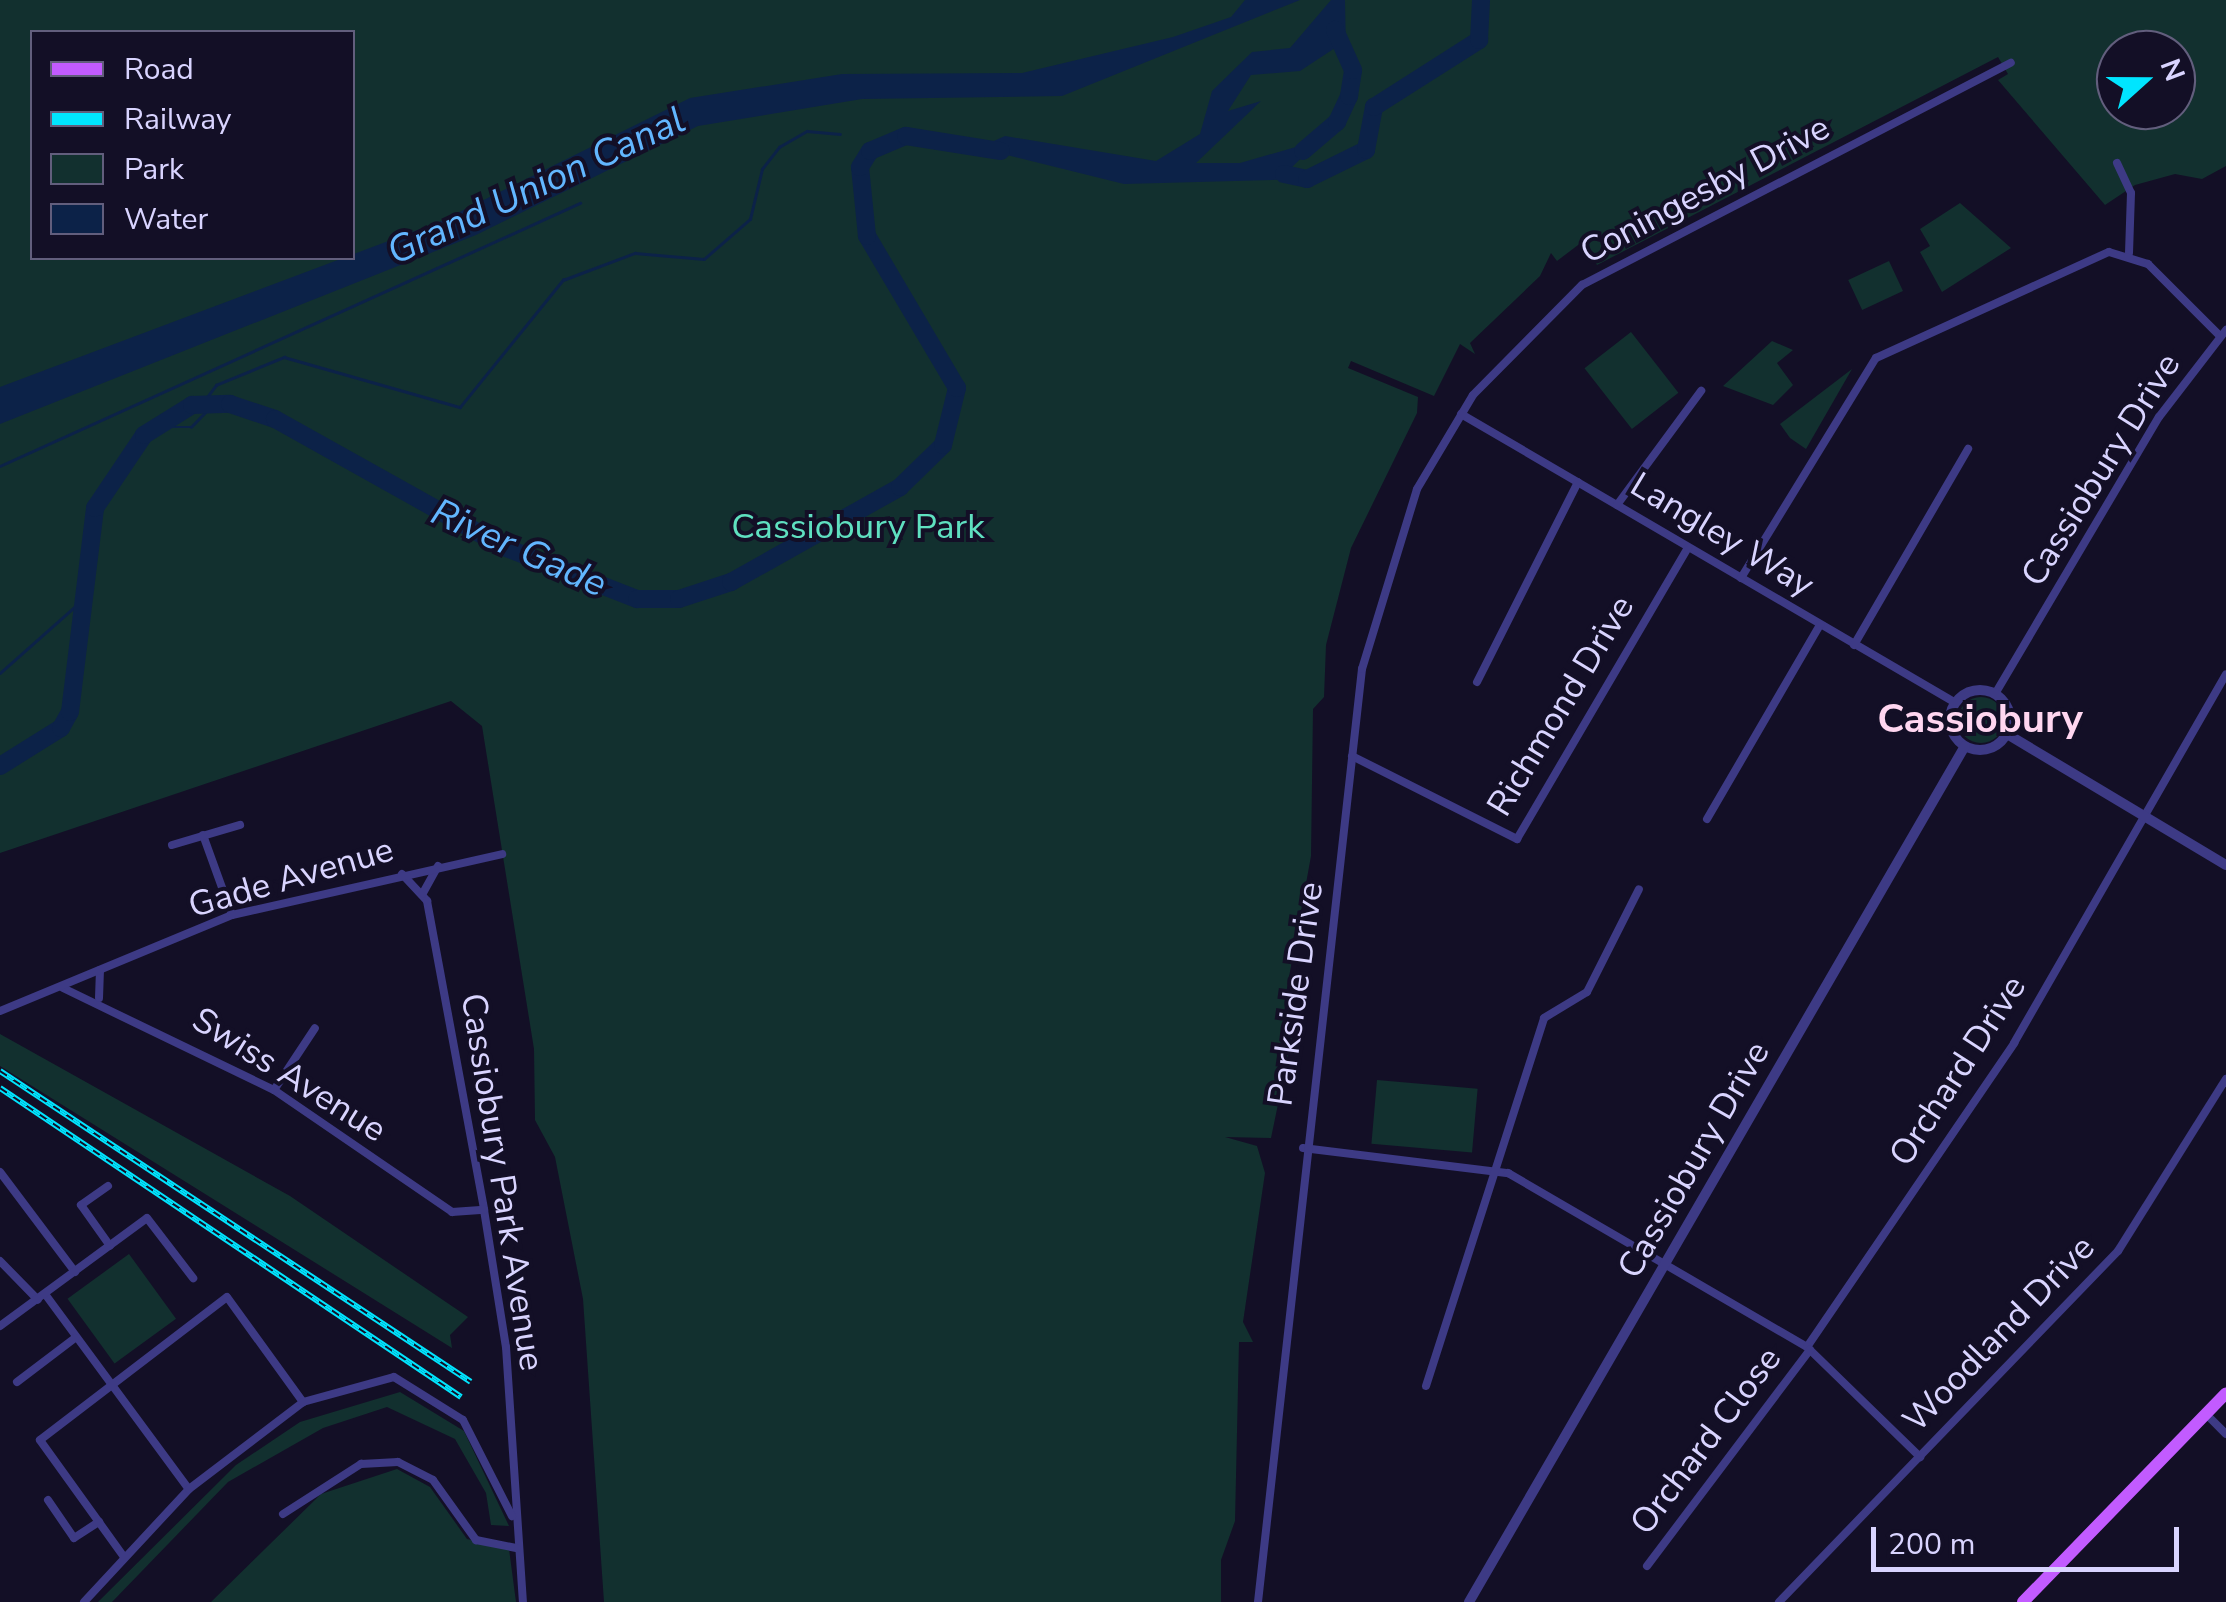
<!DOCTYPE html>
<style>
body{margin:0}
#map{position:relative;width:2226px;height:1602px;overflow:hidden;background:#130f26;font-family:"Nunito Sans",sans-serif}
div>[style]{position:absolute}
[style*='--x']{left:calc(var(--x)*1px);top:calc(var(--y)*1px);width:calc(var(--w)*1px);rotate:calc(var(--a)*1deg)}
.green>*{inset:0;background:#12302f;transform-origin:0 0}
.round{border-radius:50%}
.water>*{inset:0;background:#0c2248}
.stream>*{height:2.5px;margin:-1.25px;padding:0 1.25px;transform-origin:1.25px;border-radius:1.25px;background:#0c2248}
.river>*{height:18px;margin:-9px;padding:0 9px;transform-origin:9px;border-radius:9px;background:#0c2248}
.minor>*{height:8px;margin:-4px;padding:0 4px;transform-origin:4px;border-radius:4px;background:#3d3a85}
.tertiary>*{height:10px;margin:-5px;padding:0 5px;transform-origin:5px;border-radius:5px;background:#3d3a85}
.tertiary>.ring{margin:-5px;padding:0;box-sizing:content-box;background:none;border:10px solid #3d3a85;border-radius:50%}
.primary>*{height:12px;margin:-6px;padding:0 6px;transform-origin:6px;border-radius:6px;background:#c25bff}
.rail>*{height:6px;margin-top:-3px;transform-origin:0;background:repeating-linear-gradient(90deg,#130f26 0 8px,#00e5ff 0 16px);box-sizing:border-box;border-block:2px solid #00e5ff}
span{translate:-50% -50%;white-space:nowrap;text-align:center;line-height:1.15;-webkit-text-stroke:8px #130f26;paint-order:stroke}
.street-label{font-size:35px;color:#d9d4ff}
.park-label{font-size:35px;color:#5fe0c0}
.water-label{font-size:38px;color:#62b6ff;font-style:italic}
.quarter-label{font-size:40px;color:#ffd6f0;font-weight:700}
.legend{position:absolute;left:30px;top:30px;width:325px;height:230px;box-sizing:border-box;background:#130f26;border:2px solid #625e7d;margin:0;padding:12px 18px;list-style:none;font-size:30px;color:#d9d4ff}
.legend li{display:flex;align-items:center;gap:20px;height:50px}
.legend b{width:50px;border:2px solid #625e7d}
.north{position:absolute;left:2096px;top:30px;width:100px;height:100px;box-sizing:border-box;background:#130f26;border:2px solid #625e7d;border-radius:50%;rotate:69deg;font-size:28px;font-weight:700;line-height:40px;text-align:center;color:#d9d4ff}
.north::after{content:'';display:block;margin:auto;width:35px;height:45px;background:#00e5ff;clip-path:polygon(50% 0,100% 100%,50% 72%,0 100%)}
.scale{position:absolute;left:1871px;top:1527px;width:308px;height:45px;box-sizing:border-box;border:5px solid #d9d4ff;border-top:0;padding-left:12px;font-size:30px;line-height:35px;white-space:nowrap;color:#d9d4ff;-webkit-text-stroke:8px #130f26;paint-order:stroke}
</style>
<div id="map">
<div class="green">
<i style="clip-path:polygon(evenodd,0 0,2226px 0,2226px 166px,2202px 179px,2175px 174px,2135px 185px,2105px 205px,1998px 80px,2008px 74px,1998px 57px,1597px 265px,1582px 242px,1557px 261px,1551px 253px,1540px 276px,1470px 343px,1475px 354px,1460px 344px,1434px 396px,1351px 361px,1348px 368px,1418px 397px,1417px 413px,1351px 548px,1326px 645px,1324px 697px,1313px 709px,1311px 856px,1285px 999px,1284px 1025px,1294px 1027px,1271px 1138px,1225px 1137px,1257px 1146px,1265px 1173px,1243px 1322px,1253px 1342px,1239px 1342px,1235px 1521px,1221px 1560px,1221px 1602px,604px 1602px,583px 1299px,555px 1157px,535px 1120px,534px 1049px,482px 726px,451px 701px,0 853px,0 0,32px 32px,352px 32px,352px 258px,32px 258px,32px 32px,0 0,2116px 50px,2176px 50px,2176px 110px,2116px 110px,2116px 50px)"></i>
<i style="clip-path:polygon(1960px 203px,2011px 248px,1942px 292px,1920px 252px,1930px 246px,1920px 229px)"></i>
<i style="left:1889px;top:261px;width:33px;height:45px;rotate:65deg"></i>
<i style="left:1631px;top:332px;width:77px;height:59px;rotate:52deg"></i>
<i style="clip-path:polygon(1772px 341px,1793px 350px,1777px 363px,1793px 385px,1773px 405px,1723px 386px)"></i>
<i style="clip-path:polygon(1852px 369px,1806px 449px,1790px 438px,1780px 424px)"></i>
<i class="round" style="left:1958px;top:697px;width:46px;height:46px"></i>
<i style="clip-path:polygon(0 1034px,290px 1196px,468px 1317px,450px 1335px,452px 1348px,0 1066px)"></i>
<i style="left:1377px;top:1080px;width:101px;height:64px;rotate:5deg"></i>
<i style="left:129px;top:1254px;width:80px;height:76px;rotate:54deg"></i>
<i style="clip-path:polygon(400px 1392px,464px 1431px,509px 1526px,491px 1525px,486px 1493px,455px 1439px,387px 1407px,323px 1428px,228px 1482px,112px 1602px,98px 1602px,236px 1465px,300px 1422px)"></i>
<i style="clip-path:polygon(397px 1469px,430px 1487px,467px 1539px,509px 1549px,516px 1602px,211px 1602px,321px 1494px)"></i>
</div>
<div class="water">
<i style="clip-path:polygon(1245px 0,1300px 0,1062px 96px,862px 99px,698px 126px,476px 235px,0 424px,0 387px,439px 222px,690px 98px,842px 74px,1022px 73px,1173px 37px,1231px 17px)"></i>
<i style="clip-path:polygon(1331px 0,1345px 0,1346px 51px,1335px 48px,1300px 71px,1251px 75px,1228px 111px,1261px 101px,1196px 163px,1240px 163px,1320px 140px,1290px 169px,1307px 179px,1124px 184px,978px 148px,1005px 136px,1156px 161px,1200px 134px,1212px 91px,1252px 52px,1290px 48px)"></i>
</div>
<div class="stream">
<i style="--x:201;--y:405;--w:25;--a:-53"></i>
<i style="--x:216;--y:385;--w:74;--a:-22.4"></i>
<i style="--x:284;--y:357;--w:183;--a:15.9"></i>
<i style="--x:460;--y:407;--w:164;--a:-51"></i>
<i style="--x:563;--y:280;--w:77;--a:-20.6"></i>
<i style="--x:635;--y:253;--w:69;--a:5"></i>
<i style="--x:704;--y:259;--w:61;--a:-41"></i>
<i style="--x:750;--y:219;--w:51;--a:-76.5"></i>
<i style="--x:762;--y:169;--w:28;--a:-52"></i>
<i style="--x:779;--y:147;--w:32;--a:-30"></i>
<i style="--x:807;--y:131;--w:33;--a:5"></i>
<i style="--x:153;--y:427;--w:38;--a:0"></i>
<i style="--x:191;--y:427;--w:32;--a:-46"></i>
<i style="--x:0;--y:466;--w:637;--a:-24.39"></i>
<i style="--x:0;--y:673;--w:107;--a:-41.6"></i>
</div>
<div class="river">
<i style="--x:1303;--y:151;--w:45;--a:-40.5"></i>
<i style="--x:1337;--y:122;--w:29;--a:-65"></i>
<i style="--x:1349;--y:96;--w:26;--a:-81"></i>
<i style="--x:1353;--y:70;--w:44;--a:-114.2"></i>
<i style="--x:1284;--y:174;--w:24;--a:12"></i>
<i style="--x:1307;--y:179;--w:66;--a:-26.2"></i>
<i style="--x:1366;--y:150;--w:44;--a:-79.5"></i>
<i style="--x:1374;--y:107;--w:125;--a:-32.5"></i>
<i style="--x:1479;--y:40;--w:40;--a:-87.1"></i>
<i style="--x:0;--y:766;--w:72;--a:-31.9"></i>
<i style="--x:61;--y:728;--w:18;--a:-61"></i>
<i style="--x:70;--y:712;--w:206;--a:-83"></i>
<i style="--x:95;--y:508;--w:88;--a:-56.1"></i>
<i style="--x:144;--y:435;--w:57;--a:-32"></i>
<i style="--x:192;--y:405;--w:38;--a:-2"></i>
<i style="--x:230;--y:404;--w:47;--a:18.4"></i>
<i style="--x:275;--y:419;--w:262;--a:29.2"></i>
<i style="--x:504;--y:547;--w:143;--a:21.4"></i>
<i style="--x:637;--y:599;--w:42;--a:0"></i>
<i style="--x:679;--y:599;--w:55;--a:-18.1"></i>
<i style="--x:731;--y:582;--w:194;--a:-29.3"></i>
<i style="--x:900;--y:487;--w:60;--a:-44.3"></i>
<i style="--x:943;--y:445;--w:59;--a:-76.2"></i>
<i style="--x:957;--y:388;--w:177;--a:-120.6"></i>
<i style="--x:867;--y:236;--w:69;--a:-95.8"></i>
<i style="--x:860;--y:167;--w:19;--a:-58"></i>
<i style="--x:870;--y:151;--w:39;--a:-23"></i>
<i style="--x:906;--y:136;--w:96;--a:9"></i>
</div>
<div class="minor">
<i style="--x:2117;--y:163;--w:33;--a:65"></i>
<i style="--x:2131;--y:193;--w:60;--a:91.9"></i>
<i style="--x:1461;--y:414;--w:573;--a:30.28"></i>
<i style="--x:1617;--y:505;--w:142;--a:-53.6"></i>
<i style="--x:1741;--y:578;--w:258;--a:-58.5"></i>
<i style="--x:1876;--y:358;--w:256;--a:-24.5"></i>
<i style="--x:2109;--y:252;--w:41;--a:17.1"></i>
<i style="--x:2148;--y:264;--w:102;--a:45"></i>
<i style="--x:1854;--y:645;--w:227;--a:-59.8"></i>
<i style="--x:1477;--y:682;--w:224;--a:-63.2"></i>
<i style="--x:1995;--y:694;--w:322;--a:-59.4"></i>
<i style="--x:2159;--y:417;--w:110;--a:-52.4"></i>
<i style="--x:1352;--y:756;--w:185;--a:26.7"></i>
<i style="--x:1517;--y:839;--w:338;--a:-59.6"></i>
<i style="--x:1707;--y:819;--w:225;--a:-59.8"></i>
<i style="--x:203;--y:835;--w:85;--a:70.1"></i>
<i style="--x:172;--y:845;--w:71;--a:-16.4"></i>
<i style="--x:402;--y:874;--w:37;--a:47"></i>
<i style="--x:427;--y:901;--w:314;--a:79.5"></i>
<i style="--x:484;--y:1210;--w:139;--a:80.9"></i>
<i style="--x:506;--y:1347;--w:256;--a:86.2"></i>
<i style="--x:423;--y:893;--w:31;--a:-61"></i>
<i style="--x:63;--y:988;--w:234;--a:25.8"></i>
<i style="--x:274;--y:1090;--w:216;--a:34.4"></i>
<i style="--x:452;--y:1212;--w:32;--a:-4"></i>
<i style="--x:99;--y:998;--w:28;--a:-88"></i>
<i style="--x:0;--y:1011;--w:251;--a:-22.5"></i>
<i style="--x:232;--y:915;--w:277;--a:-12.7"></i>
<i style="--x:274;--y:1090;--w:74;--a:-56.5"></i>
<i style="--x:1303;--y:1148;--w:207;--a:7"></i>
<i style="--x:1508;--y:1173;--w:346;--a:30.2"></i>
<i style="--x:1807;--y:1347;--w:158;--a:44.2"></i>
<i style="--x:0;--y:1172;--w:125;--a:53.1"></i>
<i style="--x:108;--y:1186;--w:33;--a:145"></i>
<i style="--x:81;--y:1205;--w:50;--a:54.7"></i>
<i style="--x:0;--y:1261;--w:54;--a:45.7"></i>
<i style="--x:45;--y:1294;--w:242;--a:53.6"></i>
<i style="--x:0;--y:1326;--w:182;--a:-36.3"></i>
<i style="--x:147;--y:1218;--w:76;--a:52.5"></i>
<i style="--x:1807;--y:1347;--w:368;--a:-55.7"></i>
<i style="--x:2014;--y:1043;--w:425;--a:-60.1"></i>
<i style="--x:17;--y:1382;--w:73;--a:-37.2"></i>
<i style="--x:1426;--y:1386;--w:386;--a:-72.2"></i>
<i style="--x:1544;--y:1018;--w:50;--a:-31.2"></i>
<i style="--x:1587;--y:992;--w:115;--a:-63.2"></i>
<i style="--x:2206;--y:1414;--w:28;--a:45"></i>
<i style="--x:48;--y:1500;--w:46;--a:55.6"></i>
<i style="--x:74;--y:1538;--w:30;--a:-33"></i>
<i style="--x:283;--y:1514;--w:93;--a:-32.7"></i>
<i style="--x:361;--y:1464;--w:37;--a:-3"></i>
<i style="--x:398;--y:1462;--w:39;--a:27"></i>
<i style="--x:433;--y:1480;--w:74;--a:54.4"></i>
<i style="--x:476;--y:1540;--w:41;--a:11.3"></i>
<i style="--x:124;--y:1557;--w:144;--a:-125.7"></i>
<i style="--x:40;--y:1440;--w:235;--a:-37.4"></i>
<i style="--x:227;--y:1297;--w:130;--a:54.1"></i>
<i style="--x:1647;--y:1566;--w:271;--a:-53"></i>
<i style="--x:84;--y:1602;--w:154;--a:-47.1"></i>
<i style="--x:189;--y:1489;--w:143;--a:-37.3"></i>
<i style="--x:303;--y:1402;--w:94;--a:-15.4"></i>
<i style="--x:394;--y:1377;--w:81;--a:31.9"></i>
<i style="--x:463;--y:1420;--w:108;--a:63"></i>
<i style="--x:1258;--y:1602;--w:939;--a:-83.64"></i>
<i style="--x:1362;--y:669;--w:188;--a:-73"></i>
<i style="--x:1417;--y:489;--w:109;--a:-59.2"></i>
<i style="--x:1473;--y:395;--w:155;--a:-45.3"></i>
<i style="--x:1582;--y:285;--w:483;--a:-27.4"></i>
<i style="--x:1779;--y:1602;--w:488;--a:-46"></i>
<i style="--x:2118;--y:1251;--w:203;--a:-57.9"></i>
</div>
<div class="tertiary">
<i class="ring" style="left:1950px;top:690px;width:50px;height:50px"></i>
<i style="--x:2007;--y:734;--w:255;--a:30.9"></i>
<i style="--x:1469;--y:1602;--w:989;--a:-59.91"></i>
</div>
<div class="primary">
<i style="--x:2023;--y:1602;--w:291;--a:-45.8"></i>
</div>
<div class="rail">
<i style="--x:0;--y:1071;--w:564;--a:33.44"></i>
<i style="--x:0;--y:1088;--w:555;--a:33.83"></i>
</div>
<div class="street-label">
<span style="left:1705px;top:190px;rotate:-28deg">Coningesby Drive</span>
<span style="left:2101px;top:470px;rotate:-58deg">Cassiobury Drive</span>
<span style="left:1722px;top:535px;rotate:31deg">Langley Way</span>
<span style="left:1561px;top:706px;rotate:-59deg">Richmond Drive</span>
<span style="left:291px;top:878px;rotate:-16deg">Gade Avenue</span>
<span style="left:1296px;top:994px;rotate:-82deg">Parkside Drive</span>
<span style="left:1958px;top:1071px;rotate:-57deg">Orchard Drive</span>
<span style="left:289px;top:1075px;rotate:32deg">Swiss Avenue</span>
<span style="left:1694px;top:1160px;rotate:-60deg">Cassiobury Drive</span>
<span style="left:502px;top:1182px;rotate:81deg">Cassiobury Park Avenue</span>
<span style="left:1999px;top:1334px;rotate:-46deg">Woodland Drive</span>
<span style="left:1706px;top:1441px;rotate:-53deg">Orchard Close</span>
</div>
<div class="park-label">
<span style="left:858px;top:527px">Cassiobury Park</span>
</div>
<div class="water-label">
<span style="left:536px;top:186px;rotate:-25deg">Grand Union Canal</span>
<span style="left:519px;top:548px;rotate:24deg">River Gade</span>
</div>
<div class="quarter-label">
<span style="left:1980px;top:719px">Cassiobury</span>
</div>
<ul class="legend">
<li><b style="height:12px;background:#c25bff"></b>Road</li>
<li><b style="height:12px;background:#00e5ff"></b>Railway</li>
<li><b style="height:28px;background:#12302f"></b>Park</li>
<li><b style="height:28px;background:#0c2248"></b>Water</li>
</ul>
<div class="north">N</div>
<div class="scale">200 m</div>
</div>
